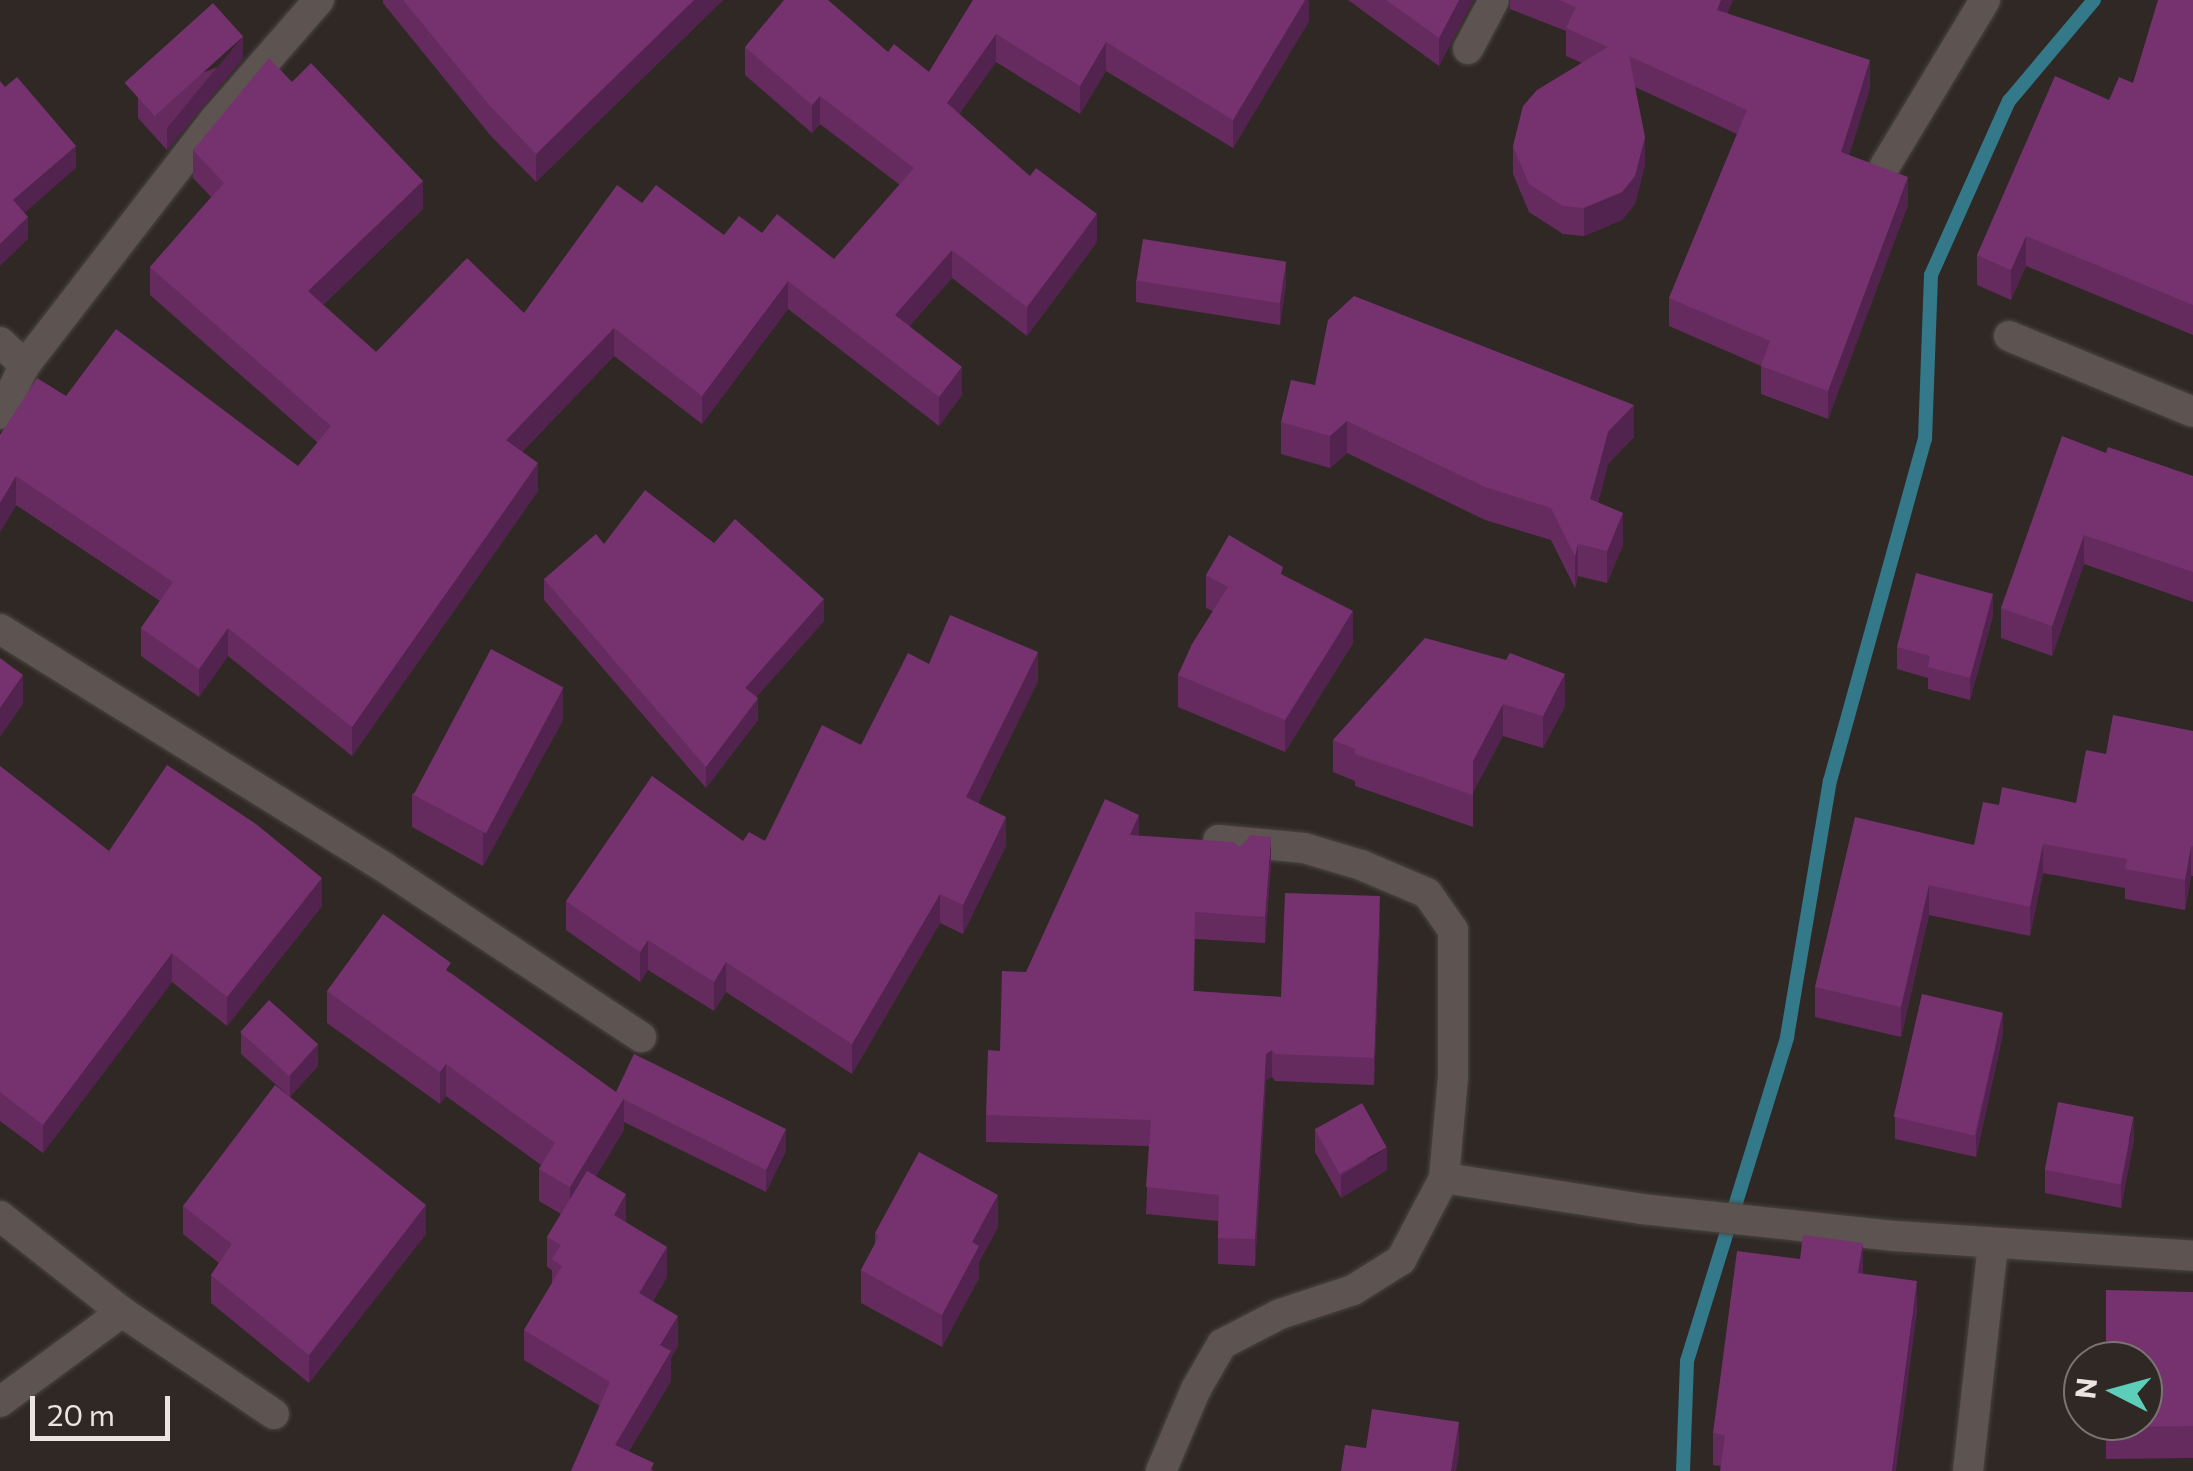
<!DOCTYPE html>
<style>
body{margin:0}
#map{position:relative;width:2193px;height:1471px;overflow:hidden;background:#2f2825;font-family:Commissioner,sans-serif}
div>[style]{position:absolute}
[style*='--x']{left:calc(var(--x)*1px);top:calc(var(--y)*1px);width:calc(var(--w)*1px);rotate:calc(var(--a)*1deg)}
.stream>*{height:14px;margin:-7px;padding:0 7px;transform-origin:7px;border-radius:7px;background:#337989}
.roads{filter:drop-shadow(0 0 2px #4a4441) drop-shadow(0 0 2px #4a4441)}
.minor>*{height:30px;margin:-15px;padding:0 15px;transform-origin:15px;border-radius:15px;background:#5d5451}
.wall>*{inset:0;background:#652b5f}
.shaded-wall>*{inset:0;background:#52234e}
.building>*{inset:0;background:#75326f;transform-origin:0 0}
span{translate:-50% -50%;white-space:nowrap;text-align:center;line-height:1.15;-webkit-text-stroke:9px #2f2825;paint-order:stroke}
.north{position:absolute;left:2063px;top:1341px;width:100px;height:100px;box-sizing:border-box;background:#2f2825;border:2px solid #7a7471;border-radius:50%;rotate:276deg;font-size:28px;font-weight:700;line-height:40px;text-align:center;color:#eae5e3}
.north::after{content:'';display:block;margin:auto;width:35px;height:45px;background:#5cceba;clip-path:polygon(50% 0,100% 100%,50% 72%,0 100%)}
.scale{position:absolute;left:30px;top:1396px;width:140px;height:45px;box-sizing:border-box;border:5px solid #eae5e3;border-top:0;padding-left:12px;font-size:30px;line-height:35px;white-space:nowrap;color:#eae5e3;-webkit-text-stroke:8px #2f2825;paint-order:stroke}
</style>
<div id="map">
<div class="stream">
<i style="--x:1683;--y:1471;--w:110;--a:-87.9"></i>
<i style="--x:1687;--y:1361;--w:339;--a:-72.8"></i>
<i style="--x:1787;--y:1037;--w:260;--a:-80.5"></i>
<i style="--x:1830;--y:781;--w:355;--a:-74.5"></i>
<i style="--x:1925;--y:439;--w:164;--a:-87.9"></i>
<i style="--x:1931;--y:275;--w:191;--a:-65.9"></i>
<i style="--x:2009;--y:101;--w:132;--a:-49.9"></i>
</div>
<div class="roads">
<div class="minor">
<i style="--x:1468;--y:49;--w:55;--a:-62"></i>
<i style="--x:1885;--y:166;--w:194;--a:-58.9"></i>
<i style="--x:2009;--y:336;--w:199;--a:22.4"></i>
<i style="--x:0;--y:342;--w:34;--a:43"></i>
<i style="--x:0;--y:414;--w:55;--a:-63"></i>
<i style="--x:25;--y:365;--w:312;--a:-52.3"></i>
<i style="--x:216;--y:118;--w:157;--a:-48.9"></i>
<i style="--x:0;--y:629;--w:448;--a:31.8"></i>
<i style="--x:381;--y:865;--w:312;--a:33.5"></i>
<i style="--x:1444;--y:1178;--w:199;--a:8.9"></i>
<i style="--x:1641;--y:1209;--w:255;--a:6.1"></i>
<i style="--x:1895;--y:1236;--w:299;--a:3.8"></i>
<i style="--x:0;--y:1216;--w:155;--a:38.2"></i>
<i style="--x:122;--y:1312;--w:183;--a:33.9"></i>
<i style="--x:0;--y:1402;--w:152;--a:-36.4"></i>
<i style="--x:1161;--y:1471;--w:89;--a:-66.9"></i>
<i style="--x:1196;--y:1389;--w:52;--a:-60"></i>
<i style="--x:1222;--y:1344;--w:65;--a:-27.3"></i>
<i style="--x:1280;--y:1314;--w:77;--a:-18.2"></i>
<i style="--x:1353;--y:1290;--w:57;--a:-32"></i>
<i style="--x:1401;--y:1260;--w:93;--a:-62.3"></i>
<i style="--x:1444;--y:1178;--w:100;--a:-84.9"></i>
<i style="--x:1453;--y:1078;--w:148;--a:-90"></i>
<i style="--x:1453;--y:930;--w:45;--a:-125.1"></i>
<i style="--x:1427;--y:893;--w:72;--a:-157"></i>
<i style="--x:1361;--y:865;--w:59;--a:-163.4"></i>
<i style="--x:1304;--y:848;--w:86;--a:-174.7"></i>
<i style="--x:1968;--y:1471;--w:229;--a:-83.7"></i>
</div>
</div>
<div class="wall">
<i style="clip-path:polygon(383px 0,723px 0,536px 182px,490px 135px,383px 3px)"></i>
<i style="clip-path:polygon(973px 0,1309px 0,1309px 21px,1233px 148px,1106px 71px,1080px 114px,996px 62px,959px 114px,1097px 242px,1027px 336px,952px 278px,909px 326px,962px 395px,939px 426px,788px 309px,702px 424px,614px 356px,522px 452px,538px 491px,352px 756px,228px 656px,199px 697px,141px 656px,141px 628px,160px 601px,16px 505px,0 532px,0 435px,66px 396px,298px 466px,318px 443px,150px 295px,150px 267px,211px 197px,193px 178px,193px 150px,292px 82px,423px 209px,323px 305px,376px 352px,524px 313px,642px 203px,724px 235px,762px 233px,834px 259px,900px 185px,820px 124px,812px 133px,745px 75px,745px 47px,888px 52px,929px 72px)"></i>
<i style="clip-path:polygon(1348px 0,1473px 0,1439px 66px)"></i>
<i style="clip-path:polygon(1510px 0,1733px 0,1727px 13px,1870px 88px,1849px 155px,1908px 205px,1828px 419px,1761px 394px,1761px 366px,1669px 326px,1669px 298px,1737px 134px,1635px 87px,1645px 165px,1635px 204px,1622px 220px,1584px 236px,1563px 234px,1529px 212px,1513px 174px,1513px 146px,1582px 63px,1566px 56px,1566px 31px,1510px 9px)"></i>
<i style="clip-path:polygon(2193px 0,2193px 335px,2026px 266px,2011px 300px,1977px 285px,1977px 255px,2109px 100px,2133px 83px)"></i>
<i style="clip-path:polygon(243px 58px,167px 150px,138px 118px,138px 96px)"></i>
<i style="clip-path:polygon(1136px 280px,1286px 284px,1280px 325px,1136px 302px)"></i>
<i style="clip-path:polygon(1315px 385px,1634px 437px,1608px 464px,1598px 503px,1623px 545px,1607px 583px,1578px 576px,1575px 588px,1551px 540px,1485px 520px,1347px 453px,1330px 468px,1281px 454px,1281px 422px)"></i>
<i style="clip-path:polygon(2106px 453px,2193px 476px,2193px 602px,2084px 564px,2052px 656px,2001px 638px,2001px 608px)"></i>
<i style="clip-path:polygon(714px 543px,824px 621px,756px 697px,758px 720px,706px 788px,544px 600px,544px 579px,604px 544px)"></i>
<i style="clip-path:polygon(1206px 575px,1283px 575px,1353px 643px,1285px 752px,1178px 707px,1178px 675px,1213px 611px,1206px 608px)"></i>
<i style="clip-path:polygon(1993px 616px,1970px 700px,1928px 689px,1928px 678px,1897px 669px,1897px 647px)"></i>
<i style="clip-path:polygon(1425px 638px,1565px 706px,1543px 748px,1503px 736px,1473px 792px,1473px 827px,1355px 786px,1355px 781px,1333px 772px,1333px 740px)"></i>
<i style="clip-path:polygon(929px 664px,1038px 681px,978px 803px,1006px 846px,963px 934px,940px 923px,852px 1074px,726px 992px,714px 1011px,648px 970px,640px 982px,566px 930px,566px 901px,743px 841px,765px 841px,861px 745px)"></i>
<i style="clip-path:polygon(563px 720px,483px 866px,412px 827px,412px 794px)"></i>
<i style="clip-path:polygon(2193px 731px,2193px 876px,2191px 876px,2185px 910px,2125px 899px,2125px 888px,2043px 873px,2030px 936px,1929px 915px,1901px 1037px,1815px 1017px,1815px 987px,1974px 845px,1999px 805px,2076px 803px,2106px 754px)"></i>
<i style="clip-path:polygon(0 766px,109px 851px,322px 906px,227px 1026px,172px 982px,43px 1153px,0 1121px)"></i>
<i style="clip-path:polygon(1139px 836px,1240px 847px,1271px 864px,1265px 943px,1195px 939px,1194px 991px,1281px 997px,1380px 923px,1374px 1085px,1275px 1081px,1272px 1077px,1266px 1080px,1255px 1266px,1218px 1264px,1218px 1221px,1146px 1214px,1149px 1146px,986px 1142px,986px 1115px,1000px 1051px,1026px 972px)"></i>
<i style="clip-path:polygon(451px 973px,616px 1092px,786px 1151px,766px 1192px,624px 1122px,624px 1130px,596px 1176px,626px 1223px,667px 1277px,653px 1301px,678px 1346px,671px 1358px,671px 1381px,629px 1451px,654px 1471px,571px 1471px,600px 1406px,524px 1360px,524px 1330px,552px 1283px,552px 1270px,547px 1267px,547px 1237px,561px 1214px,539px 1201px,539px 1169px,541px 1165px,446px 1096px,440px 1104px,327px 1023px,327px 991px)"></i>
<i style="clip-path:polygon(241px 1032px,318px 1066px,290px 1097px,426px 1234px,309px 1383px,211px 1303px,211px 1275px,219px 1263px,183px 1234px,183px 1206px,290px 1097px,241px 1054px)"></i>
<i style="clip-path:polygon(2003px 1034px,1976px 1157px,1895px 1139px,1895px 1117px)"></i>
<i style="clip-path:polygon(1315px 1130px,1387px 1170px,1341px 1198px,1315px 1152px)"></i>
<i style="clip-path:polygon(2134px 1140px,2121px 1208px,2045px 1193px,2045px 1170px)"></i>
<i style="clip-path:polygon(998px 1227px,979px 1262px,979px 1278px,942px 1347px,861px 1303px,861px 1270px,875px 1244px,875px 1233px)"></i>
<i style="clip-path:polygon(1863px 1274px,1917px 1313px,1721px 1466px,1713px 1465px,1713px 1433px)"></i>
<i style="clip-path:polygon(2193px 1292px,2193px 1458px,2106px 1459px,2106px 1421px)"></i>
</div>
<div class="shaded-wall">
<i style="clip-path:polygon(694px 0,723px 0,536px 182px,536px 154px)"></i>
<i style="clip-path:polygon(1305px 0,1309px 0,1309px 21px,1233px 148px,1233px 120px)"></i>
<i style="clip-path:polygon(1459px 0,1473px 0,1439px 66px,1439px 38px)"></i>
<i style="clip-path:polygon(1721px 0,1733px 0,1717px 38px,1717px 10px)"></i>
<i style="clip-path:polygon(996px 34px,996px 62px,947px 131px,947px 103px)"></i>
<i style="clip-path:polygon(243px 36px,243px 58px,167px 150px,167px 128px)"></i>
<i style="clip-path:polygon(1106px 42px,1106px 71px,1080px 114px,1080px 86px)"></i>
<i style="clip-path:polygon(1870px 60px,1870px 88px,1841px 180px,1841px 152px)"></i>
<i style="clip-path:polygon(820px 96px,820px 124px,812px 133px,812px 105px)"></i>
<i style="clip-path:polygon(1645px 137px,1645px 165px,1635px 204px,1622px 220px,1584px 236px,1584px 208px)"></i>
<i style="clip-path:polygon(76px 146px,76px 168px,13px 223px,13px 200px)"></i>
<i style="clip-path:polygon(1908px 177px,1908px 205px,1828px 419px,1828px 391px)"></i>
<i style="clip-path:polygon(423px 181px,423px 209px,308px 319px,308px 291px)"></i>
<i style="clip-path:polygon(1097px 214px,1097px 242px,1027px 336px,1027px 307px)"></i>
<i style="clip-path:polygon(28px 217px,28px 239px,0 266px,0 244px)"></i>
<i style="clip-path:polygon(2026px 236px,2026px 266px,2011px 300px,2011px 270px)"></i>
<i style="clip-path:polygon(952px 250px,952px 278px,895px 343px,895px 315px)"></i>
<i style="clip-path:polygon(1286px 262px,1286px 284px,1280px 325px,1280px 302px)"></i>
<i style="clip-path:polygon(788px 281px,788px 309px,702px 424px,702px 396px)"></i>
<i style="clip-path:polygon(614px 328px,614px 356px,506px 468px,506px 440px)"></i>
<i style="clip-path:polygon(962px 367px,962px 395px,939px 426px,939px 397px)"></i>
<i style="clip-path:polygon(1634px 405px,1634px 437px,1608px 464px,1590px 532px,1590px 499px,1608px 432px)"></i>
<i style="clip-path:polygon(1347px 421px,1347px 453px,1330px 468px,1330px 436px)"></i>
<i style="clip-path:polygon(538px 463px,538px 491px,352px 756px,352px 727px)"></i>
<i style="clip-path:polygon(16px 476px,16px 505px,0 532px,0 503px)"></i>
<i style="clip-path:polygon(1623px 513px,1623px 545px,1607px 583px,1607px 551px)"></i>
<i style="clip-path:polygon(2084px 535px,2084px 564px,2052px 656px,2052px 626px)"></i>
<i style="clip-path:polygon(1578px 544px,1578px 576px,1575px 588px,1575px 556px)"></i>
<i style="clip-path:polygon(1993px 594px,1993px 616px,1970px 700px,1970px 678px)"></i>
<i style="clip-path:polygon(824px 599px,824px 621px,745px 710px,745px 688px)"></i>
<i style="clip-path:polygon(1353px 611px,1353px 643px,1285px 752px,1285px 720px)"></i>
<i style="clip-path:polygon(228px 628px,228px 656px,199px 697px,199px 669px)"></i>
<i style="clip-path:polygon(1038px 652px,1038px 681px,966px 826px,966px 797px)"></i>
<i style="clip-path:polygon(1565px 674px,1565px 706px,1543px 748px,1543px 716px)"></i>
<i style="clip-path:polygon(23px 675px,23px 704px,0 737px,0 708px)"></i>
<i style="clip-path:polygon(563px 688px,563px 720px,483px 866px,483px 834px)"></i>
<i style="clip-path:polygon(758px 698px,758px 720px,706px 788px,706px 767px)"></i>
<i style="clip-path:polygon(1503px 704px,1503px 736px,1473px 793px,1473px 761px)"></i>
<i style="clip-path:polygon(1139px 815px,1139px 841px,1130px 835px)"></i>
<i style="clip-path:polygon(1006px 817px,1006px 846px,963px 934px,963px 905px)"></i>
<i style="clip-path:polygon(1271px 837px,1271px 864px,1265px 943px,1265px 917px)"></i>
<i style="clip-path:polygon(2043px 844px,2043px 873px,2030px 936px,2030px 907px)"></i>
<i style="clip-path:polygon(2191px 846px,2191px 876px,2185px 910px,2185px 880px)"></i>
<i style="clip-path:polygon(322px 878px,322px 906px,227px 1026px,227px 997px)"></i>
<i style="clip-path:polygon(1929px 885px,1929px 915px,1901px 1037px,1901px 1007px)"></i>
<i style="clip-path:polygon(940px 894px,940px 923px,852px 1074px,852px 1044px)"></i>
<i style="clip-path:polygon(1380px 896px,1380px 923px,1374px 1085px,1374px 1058px)"></i>
<i style="clip-path:polygon(648px 940px,648px 970px,640px 982px,640px 952px)"></i>
<i style="clip-path:polygon(172px 953px,172px 982px,43px 1153px,43px 1125px)"></i>
<i style="clip-path:polygon(726px 962px,726px 992px,714px 1011px,714px 982px)"></i>
<i style="clip-path:polygon(2003px 1012px,2003px 1034px,1976px 1157px,1976px 1135px)"></i>
<i style="clip-path:polygon(318px 1044px,318px 1066px,290px 1097px,290px 1075px)"></i>
<i style="clip-path:polygon(1272px 1050px,1272px 1077px,1266px 1080px,1255px 1266px,1255px 1239px,1266px 1054px)"></i>
<i style="clip-path:polygon(446px 1064px,446px 1096px,440px 1104px,440px 1072px)"></i>
<i style="clip-path:polygon(624px 1098px,624px 1130px,570px 1219px,570px 1187px)"></i>
<i style="clip-path:polygon(2134px 1117px,2134px 1140px,2121px 1208px,2121px 1185px)"></i>
<i style="clip-path:polygon(786px 1129px,786px 1151px,766px 1192px,766px 1170px)"></i>
<i style="clip-path:polygon(1387px 1148px,1387px 1170px,1341px 1198px,1341px 1175px)"></i>
<i style="clip-path:polygon(626px 1194px,626px 1224px,614px 1215px)"></i>
<i style="clip-path:polygon(998px 1195px,998px 1227px,979px 1262px,979px 1278px,942px 1347px,942px 1315px,972px 1242px)"></i>
<i style="clip-path:polygon(426px 1205px,426px 1234px,309px 1383px,309px 1355px)"></i>
<i style="clip-path:polygon(1863px 1243px,1863px 1275px,1858px 1273px)"></i>
<i style="clip-path:polygon(667px 1247px,667px 1277px,639px 1323px,639px 1293px)"></i>
<i style="clip-path:polygon(1917px 1281px,1917px 1313px,1896px 1471px,1892px 1471px)"></i>
<i style="clip-path:polygon(678px 1316px,678px 1346px,671px 1358px,671px 1381px,617px 1471px,615px 1445px,660px 1345px)"></i>
<i style="clip-path:polygon(1459px 1422px,1459px 1454px,1456px 1471px,1451px 1471px)"></i>
</div>
<div class="building">
<i style="clip-path:polygon(403px 0,694px 0,536px 154px,490px 106px)"></i>
<i style="clip-path:polygon(784px 0,828px 0,888px 52px,894px 44px,929px 72px,973px 0,1305px 0,1233px 120px,1106px 42px,1080px 86px,996px 34px,947px 103px,1030px 176px,1036px 168px,1097px 214px,1027px 307px,952px 250px,895px 315px,962px 367px,939px 397px,788px 281px,702px 396px,614px 328px,506px 440px,538px 463px,352px 727px,228px 628px,199px 669px,141px 628px,173px 582px,16px 476px,0 503px,0 435px,37px 378px,66px 396px,116px 329px,298px 466px,331px 426px,150px 267px,224px 183px,193px 150px,269px 58px,292px 82px,311px 63px,423px 181px,308px 291px,376px 352px,467px 258px,524px 313px,617px 185px,642px 203px,656px 185px,724px 235px,739px 216px,762px 233px,777px 214px,834px 259px,914px 168px,820px 96px,812px 105px,745px 47px)"></i>
<i style="clip-path:polygon(1386px 0,1459px 0,1439px 38px)"></i>
<i style="clip-path:polygon(1559px 0,1721px 0,1717px 10px,1870px 60px,1841px 152px,1908px 177px,1828px 391px,1761px 366px,1770px 341px,1669px 298px,1747px 110px,1629px 56px,1645px 137px,1635px 176px,1622px 192px,1584px 208px,1563px 206px,1529px 184px,1513px 146px,1523px 106px,1537px 90px,1608px 47px,1566px 28px,1576px 7px)"></i>
<i style="clip-path:polygon(2158px 0,2193px 0,2193px 305px,2026px 236px,2011px 270px,1977px 255px,2055px 76px,2109px 100px,2119px 77px,2133px 83px)"></i>
<i style="left:213px;top:3px;width:45px;height:119px;rotate:48deg"></i>
<i style="clip-path:polygon(17px 77px,76px 146px,13px 200px,28px 217px,0 244px,0 81px,5px 87px)"></i>
<i style="left:1143px;top:239px;width:145px;height:42px;rotate:9deg"></i>
<i style="clip-path:polygon(1354px 296px,1634px 405px,1608px 432px,1590px 499px,1623px 513px,1607px 551px,1578px 544px,1575px 556px,1551px 508px,1485px 487px,1347px 421px,1330px 436px,1281px 422px,1291px 380px,1315px 385px,1328px 320px)"></i>
<i style="clip-path:polygon(2062px 436px,2106px 453px,2108px 447px,2193px 476px,2193px 572px,2084px 535px,2052px 626px,2001px 608px)"></i>
<i style="clip-path:polygon(645px 490px,714px 543px,735px 519px,824px 599px,745px 688px,758px 698px,706px 767px,544px 579px,596px 534px,604px 544px)"></i>
<i style="clip-path:polygon(1229px 535px,1283px 567px,1281px 574px,1353px 611px,1285px 720px,1178px 675px,1192px 644px,1228px 587px,1206px 575px)"></i>
<i style="clip-path:polygon(1916px 573px,1993px 594px,1970px 678px,1928px 667px,1930px 656px,1897px 647px)"></i>
<i style="clip-path:polygon(950px 615px,1038px 652px,966px 797px,1006px 817px,963px 905px,940px 894px,852px 1044px,726px 962px,714px 982px,648px 940px,640px 952px,566px 901px,652px 776px,743px 841px,749px 832px,765px 841px,822px 725px,861px 745px,908px 653px,929px 664px)"></i>
<i style="clip-path:polygon(1425px 638px,1506px 660px,1510px 653px,1565px 674px,1543px 716px,1503px 704px,1473px 761px,1473px 795px,1355px 754px,1355px 749px,1333px 740px)"></i>
<i style="left:491px;top:649px;width:82px;height:165px;rotate:28deg"></i>
<i style="clip-path:polygon(0 658px,23px 675px,0 708px)"></i>
<i style="clip-path:polygon(2113px 715px,2193px 731px,2193px 846px,2191px 846px,2185px 880px,2125px 869px,2127px 859px,2043px 844px,2030px 907px,1929px 885px,1901px 1007px,1815px 987px,1855px 817px,1974px 845px,1983px 802px,1999px 805px,2002px 787px,2076px 803px,2086px 750px,2106px 754px)"></i>
<i style="clip-path:polygon(167px 765px,256px 824px,322px 878px,227px 997px,172px 953px,43px 1125px,0 1092px,0 766px,109px 851px)"></i>
<i style="clip-path:polygon(1105px 799px,1139px 815px,1130px 835px,1233px 842px,1240px 847px,1251px 835px,1271px 837px,1265px 917px,1195px 912px,1193px 991px,1281px 997px,1285px 893px,1380px 896px,1374px 1058px,1275px 1054px,1272px 1050px,1266px 1054px,1255px 1239px,1218px 1238px,1219px 1195px,1146px 1187px,1151px 1120px,986px 1115px,988px 1050px,1000px 1051px,1002px 971px,1026px 972px)"></i>
<i style="clip-path:polygon(383px 914px,451px 963px,446px 970px,624px 1098px,570px 1187px,539px 1169px,555px 1143px,446px 1064px,440px 1072px,327px 991px)"></i>
<i style="left:1922px;top:994px;width:83px;height:126px;rotate:13deg"></i>
<i style="left:269px;top:1000px;width:66px;height:43px;rotate:42deg"></i>
<i style="clip-path:polygon(634px 1054px,786px 1129px,766px 1170px,623px 1099px,624px 1098px,616px 1092px)"></i>
<i style="clip-path:polygon(275px 1085px,426px 1205px,309px 1355px,211px 1275px,232px 1244px,183px 1206px)"></i>
<i style="left:2058px;top:1102px;width:77px;height:69px;rotate:11deg"></i>
<i style="left:1362px;top:1103px;width:51px;height:54px;rotate:61deg"></i>
<i style="clip-path:polygon(919px 1152px,998px 1195px,972px 1242px,979px 1246px,942px 1315px,861px 1270px,879px 1236px,875px 1233px)"></i>
<i style="clip-path:polygon(587px 1171px,626px 1194px,614px 1215px,667px 1247px,639px 1293px,678px 1316px,660px 1345px,671px 1351px,615px 1445px,654px 1463px,650px 1471px,571px 1471px,610px 1382px,524px 1330px,562px 1266px,552px 1259px,561px 1245px,547px 1237px)"></i>
<i style="clip-path:polygon(1803px 1235px,1863px 1243px,1858px 1273px,1917px 1281px,1892px 1471px,1720px 1471px,1725px 1435px,1713px 1433px,1737px 1251px,1800px 1259px)"></i>
<i style="clip-path:polygon(2106px 1290px,2193px 1292px,2193px 1426px,2106px 1427px,2106px 1421px,2143px 1421px,2143px 1361px,2106px 1361px)"></i>
<i style="clip-path:polygon(1372px 1409px,1459px 1422px,1451px 1471px,1341px 1471px,1345px 1445px,1366px 1448px)"></i>
</div>
<div class="north">N</div>
<div class="scale">20 m</div>
</div>
